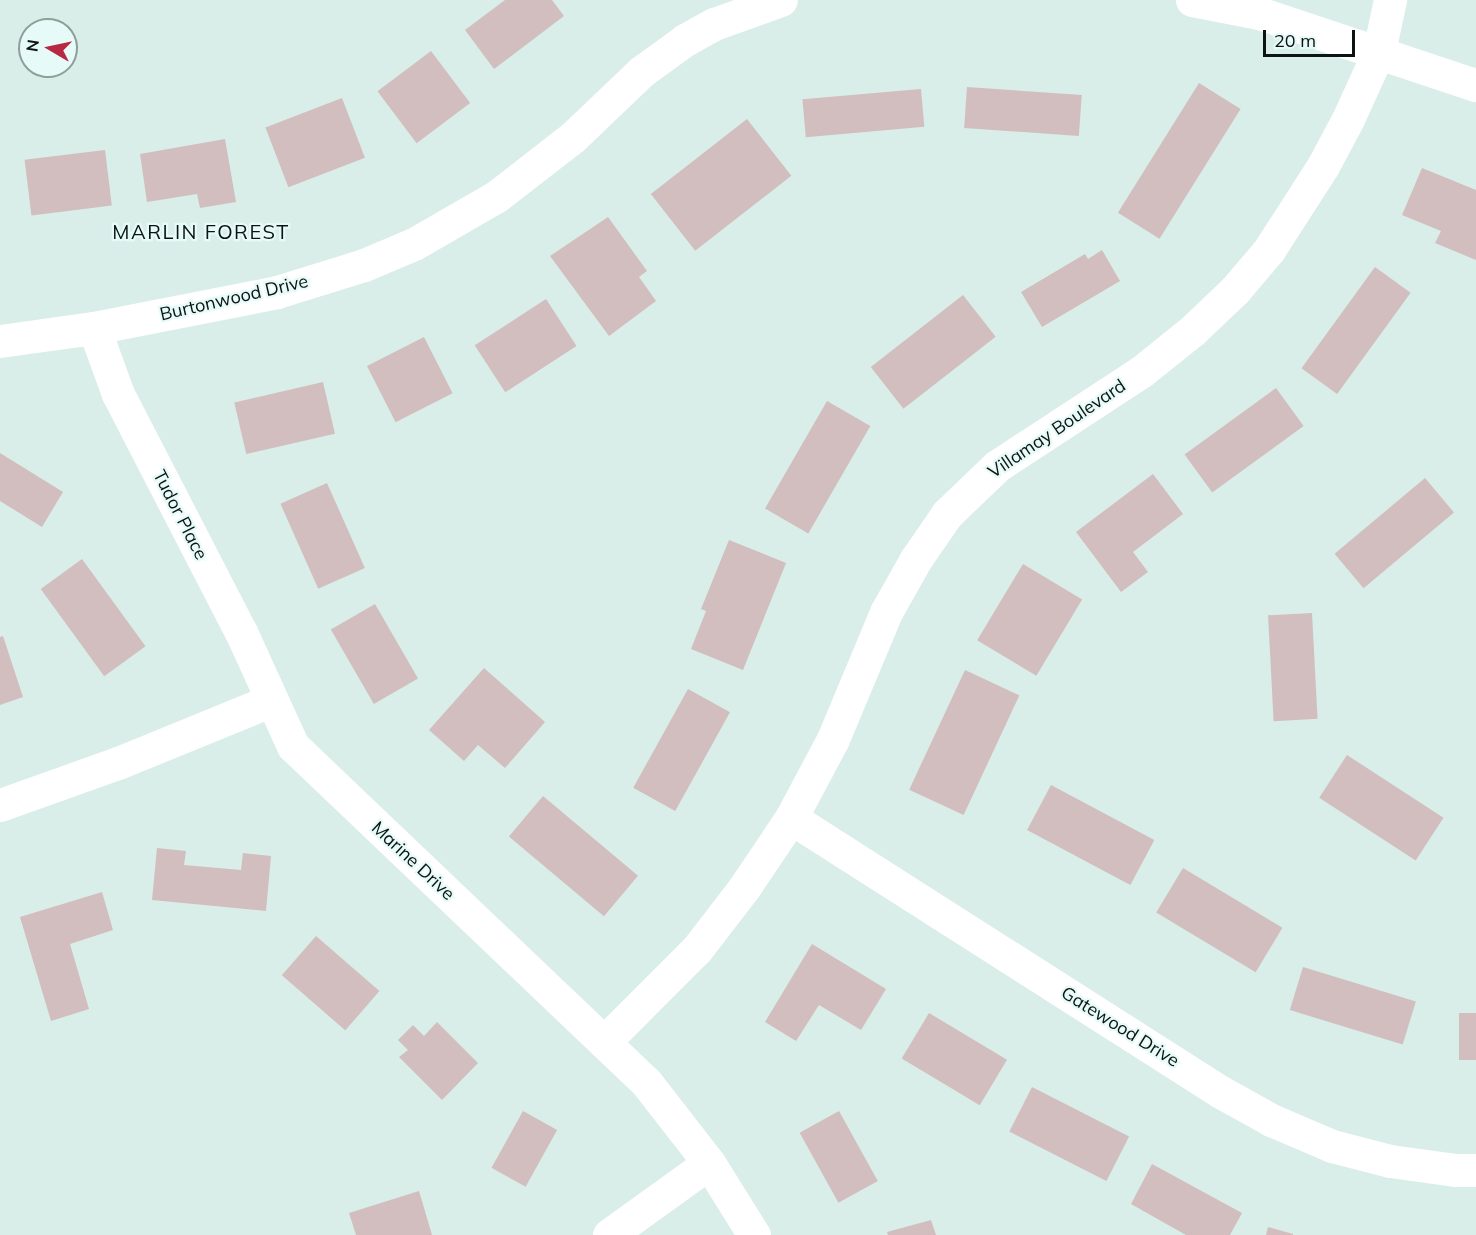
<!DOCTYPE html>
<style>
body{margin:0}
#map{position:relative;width:1476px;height:1235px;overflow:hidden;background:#d9ede9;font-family:Mulish,sans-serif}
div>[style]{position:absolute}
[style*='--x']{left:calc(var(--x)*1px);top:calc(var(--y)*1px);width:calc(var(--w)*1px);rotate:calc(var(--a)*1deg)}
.building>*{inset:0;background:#d2bebf;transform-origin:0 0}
.minor>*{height:33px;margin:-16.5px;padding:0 16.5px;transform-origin:16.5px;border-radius:16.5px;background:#fff}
span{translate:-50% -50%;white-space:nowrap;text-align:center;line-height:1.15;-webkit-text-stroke:4.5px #e6fbf7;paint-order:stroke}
.street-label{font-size:18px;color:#0c1312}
.neighbourhood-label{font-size:20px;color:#0c1312;letter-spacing:1.5px}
.north{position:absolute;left:18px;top:18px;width:60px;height:60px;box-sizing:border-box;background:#e6fbf7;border:2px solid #8f9e9b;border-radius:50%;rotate:279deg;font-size:16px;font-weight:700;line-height:24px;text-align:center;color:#0c1312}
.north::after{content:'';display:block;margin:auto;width:21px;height:27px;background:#b92842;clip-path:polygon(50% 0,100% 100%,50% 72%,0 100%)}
.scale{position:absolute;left:1263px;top:30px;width:92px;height:27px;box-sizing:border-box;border:3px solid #0c1312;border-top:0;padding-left:8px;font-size:18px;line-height:21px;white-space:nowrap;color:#0c1312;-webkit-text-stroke:4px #e6fbf7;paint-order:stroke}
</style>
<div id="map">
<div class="building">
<i style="clip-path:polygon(505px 0,552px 0,564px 16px,494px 69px,465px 30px)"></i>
<i style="left:431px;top:51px;width:65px;height:67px;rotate:53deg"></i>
<i style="left:1199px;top:83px;width:49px;height:153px;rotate:32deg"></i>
<i style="left:967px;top:87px;width:115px;height:41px;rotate:4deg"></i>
<i style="left:921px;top:89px;width:38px;height:119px;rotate:85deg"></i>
<i style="left:342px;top:98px;width:64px;height:82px;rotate:69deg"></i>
<i style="left:747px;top:119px;width:72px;height:122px;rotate:52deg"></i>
<i style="clip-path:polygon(225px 139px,236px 202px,200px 208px,197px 194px,147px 202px,140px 154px)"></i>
<i style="left:105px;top:150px;width:56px;height:81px;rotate:83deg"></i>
<i style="clip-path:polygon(1422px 168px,1476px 190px,1476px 260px,1435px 243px,1441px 231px,1402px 215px)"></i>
<i style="clip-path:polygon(608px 217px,647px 271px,639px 277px,656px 301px,609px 336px,550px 256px)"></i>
<i style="clip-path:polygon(1102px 250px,1120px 281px,1042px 327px,1021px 292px,1085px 254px,1088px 259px)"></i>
<i style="left:1375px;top:267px;width:44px;height:125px;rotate:36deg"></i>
<i style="left:963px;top:295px;width:53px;height:117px;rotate:52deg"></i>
<i style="left:546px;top:299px;width:56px;height:85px;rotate:57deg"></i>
<i style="left:424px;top:337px;width:63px;height:64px;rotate:63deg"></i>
<i style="left:323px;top:382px;width:53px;height:91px;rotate:77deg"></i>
<i style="left:1276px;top:388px;width:47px;height:113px;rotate:54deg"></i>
<i style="left:827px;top:401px;width:50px;height:124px;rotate:30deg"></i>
<i style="clip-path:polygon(0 453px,63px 492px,42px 527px,0 501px)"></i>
<i style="clip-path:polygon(1153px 474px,1183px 514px,1133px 552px,1148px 572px,1121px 592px,1076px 532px)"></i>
<i style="left:1425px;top:478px;width:45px;height:118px;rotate:50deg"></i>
<i style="left:327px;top:483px;width:93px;height:51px;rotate:66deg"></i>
<i style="clip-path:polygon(729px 540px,786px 563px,743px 670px,691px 649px,706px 611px,701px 609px)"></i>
<i style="left:82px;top:559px;width:108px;height:51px;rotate:54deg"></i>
<i style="left:1023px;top:564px;width:69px;height:89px;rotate:31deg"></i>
<i style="left:375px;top:604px;width:86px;height:51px;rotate:60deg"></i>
<i style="left:1312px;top:613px;width:106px;height:44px;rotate:87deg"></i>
<i style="clip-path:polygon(3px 636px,23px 697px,0 705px,0 637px)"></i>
<i style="clip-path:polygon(484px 668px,545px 722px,505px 768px,478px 745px,464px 761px,429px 730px)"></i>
<i style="left:965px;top:670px;width:60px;height:132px;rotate:25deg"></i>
<i style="left:688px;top:689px;width:48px;height:113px;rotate:29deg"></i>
<i style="left:1347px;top:755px;width:115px;height:51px;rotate:33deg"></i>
<i style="left:1051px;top:785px;width:117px;height:51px;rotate:28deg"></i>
<i style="left:543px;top:796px;width:124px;height:53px;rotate:40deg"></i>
<i style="clip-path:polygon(157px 848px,186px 851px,184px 865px,241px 870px,243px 853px,271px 856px,266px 911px,152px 900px)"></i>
<i style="left:1183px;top:868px;width:116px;height:52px;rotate:31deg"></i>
<i style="clip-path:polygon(102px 892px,113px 930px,70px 944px,89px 1009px,51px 1021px,20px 917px)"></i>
<i style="left:316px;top:936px;width:84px;height:52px;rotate:41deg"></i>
<i style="clip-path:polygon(812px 944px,886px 989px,861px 1030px,819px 1005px,796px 1041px,765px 1022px)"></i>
<i style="left:1303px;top:967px;width:118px;height:45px;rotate:17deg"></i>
<i style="left:929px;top:1013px;width:91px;height:53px;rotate:31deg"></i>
<i style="left:1476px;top:1013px;width:47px;height:17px;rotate:90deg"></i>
<i style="clip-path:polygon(437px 1022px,478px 1063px,442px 1100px,399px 1057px,408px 1050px,398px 1040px,413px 1025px,424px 1036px)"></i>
<i style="left:1032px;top:1087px;width:109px;height:50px;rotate:27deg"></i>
<i style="left:523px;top:1111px;width:39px;height:65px;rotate:29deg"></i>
<i style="left:839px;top:1111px;width:80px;height:45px;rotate:61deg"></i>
<i style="clip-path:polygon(1152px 1164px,1242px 1213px,1230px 1235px,1186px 1235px,1131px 1204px)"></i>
<i style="clip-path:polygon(419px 1191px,432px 1235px,356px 1235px,349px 1213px)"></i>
<i style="clip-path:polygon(931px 1220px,936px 1235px,888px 1235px,887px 1232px)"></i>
<i style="clip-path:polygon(1268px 1227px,1293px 1234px,1293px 1235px,1266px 1235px)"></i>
</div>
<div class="minor">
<i style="--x:1192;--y:0;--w:68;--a:11"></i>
<i style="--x:1259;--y:13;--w:229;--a:18.4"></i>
<i style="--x:94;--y:328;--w:70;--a:70"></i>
<i style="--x:118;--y:394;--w:268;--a:62.7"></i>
<i style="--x:241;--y:632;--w:125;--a:65.5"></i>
<i style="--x:293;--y:746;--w:487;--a:43.6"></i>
<i style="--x:646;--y:1082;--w:103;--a:52.1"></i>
<i style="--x:709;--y:1163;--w:85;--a:58"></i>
<i style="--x:0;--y:341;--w:95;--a:-7.9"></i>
<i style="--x:94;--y:328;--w:187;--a:-11.1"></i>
<i style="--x:277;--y:292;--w:91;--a:-17.2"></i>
<i style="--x:364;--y:265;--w:54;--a:-22.8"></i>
<i style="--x:414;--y:244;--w:96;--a:-30"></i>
<i style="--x:497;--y:196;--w:96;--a:-37.8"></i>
<i style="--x:573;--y:137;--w:94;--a:-43.7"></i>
<i style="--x:641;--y:72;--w:54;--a:-36"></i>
<i style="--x:685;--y:40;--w:33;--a:-29"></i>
<i style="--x:714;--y:24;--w:71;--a:-19.7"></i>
<i style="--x:0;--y:805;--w:125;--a:-19.6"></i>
<i style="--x:118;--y:763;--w:166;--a:-22.2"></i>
<i style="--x:791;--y:818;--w:508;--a:32.53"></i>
<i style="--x:1219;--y:1091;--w:60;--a:29.1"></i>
<i style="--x:1271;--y:1120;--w:66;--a:23.1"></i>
<i style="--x:1332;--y:1146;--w:60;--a:14.5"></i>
<i style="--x:1390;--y:1161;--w:67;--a:7.8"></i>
<i style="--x:1456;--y:1170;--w:20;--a:0"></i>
<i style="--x:604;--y:1042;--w:132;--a:-45"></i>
<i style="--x:697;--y:949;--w:77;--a:-52.4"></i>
<i style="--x:744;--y:888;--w:84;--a:-56.1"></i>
<i style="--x:791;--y:818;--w:89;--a:-62"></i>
<i style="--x:833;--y:739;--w:138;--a:-67.3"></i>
<i style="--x:886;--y:612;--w:61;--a:-60.5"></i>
<i style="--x:916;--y:559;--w:55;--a:-55.4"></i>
<i style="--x:947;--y:514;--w:69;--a:-43.8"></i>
<i style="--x:997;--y:466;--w:173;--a:-33.2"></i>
<i style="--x:1142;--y:371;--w:65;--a:-38.8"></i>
<i style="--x:1193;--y:330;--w:58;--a:-43.6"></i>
<i style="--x:1235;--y:290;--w:52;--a:-49.6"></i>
<i style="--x:1269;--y:250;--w:100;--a:-57.3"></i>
<i style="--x:1323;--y:166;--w:53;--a:-62"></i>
<i style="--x:1348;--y:119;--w:75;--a:-65.5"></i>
<i style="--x:1379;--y:51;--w:52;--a:-77.8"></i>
<i style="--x:609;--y:1235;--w:123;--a:-35.8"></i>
</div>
<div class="street-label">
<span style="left:234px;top:298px;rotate:-13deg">Burtonwood Drive</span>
<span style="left:1057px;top:429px;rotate:-34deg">Villamay Boulevard</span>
<span style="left:180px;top:515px;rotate:63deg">Tudor Place</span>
<span style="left:413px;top:861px;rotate:43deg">Marine Drive</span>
<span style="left:1120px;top:1027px;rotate:32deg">Gatewood Drive</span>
</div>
<div class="neighbourhood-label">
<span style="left:201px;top:231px">MARLIN FOREST</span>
</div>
<div class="north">N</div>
<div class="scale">20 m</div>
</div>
